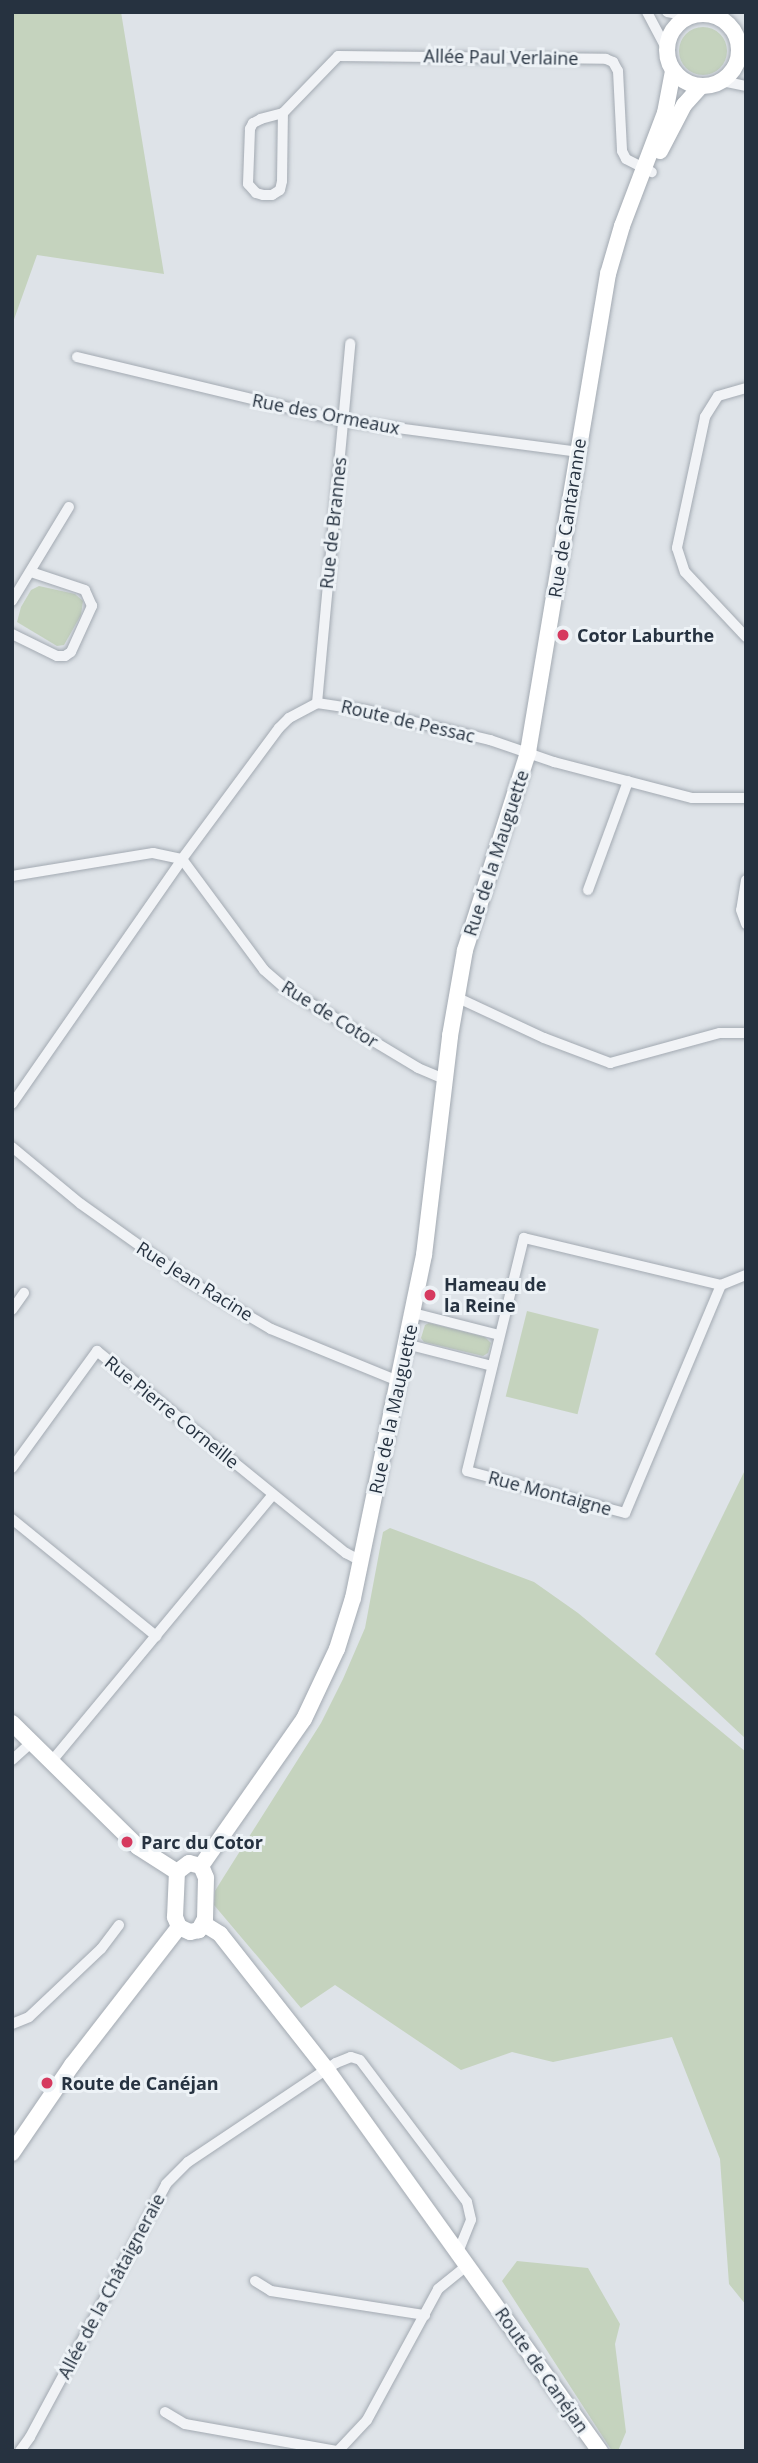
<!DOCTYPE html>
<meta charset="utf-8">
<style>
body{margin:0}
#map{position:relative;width:758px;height:2463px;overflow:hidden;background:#dee3e8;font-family:"Open Sans",sans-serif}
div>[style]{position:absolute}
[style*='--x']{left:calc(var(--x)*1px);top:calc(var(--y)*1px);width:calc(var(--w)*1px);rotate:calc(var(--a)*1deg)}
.green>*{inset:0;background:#c5d3be;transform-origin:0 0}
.round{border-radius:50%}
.roads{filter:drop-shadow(0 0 2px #a3aab2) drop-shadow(0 0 2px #a3aab2)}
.street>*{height:10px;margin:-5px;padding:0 5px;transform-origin:5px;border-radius:5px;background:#f1f3f6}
.secondary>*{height:16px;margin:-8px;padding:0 8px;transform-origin:8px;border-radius:8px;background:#fff}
.secondary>.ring{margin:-8px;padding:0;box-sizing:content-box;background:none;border:16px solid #fff;border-radius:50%}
.dots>*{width:19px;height:19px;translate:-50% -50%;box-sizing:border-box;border:4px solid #edf2f6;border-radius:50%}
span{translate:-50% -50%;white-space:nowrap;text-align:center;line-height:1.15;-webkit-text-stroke:6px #edf2f6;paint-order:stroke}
.street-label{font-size:18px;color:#263240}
.poi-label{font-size:18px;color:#263240;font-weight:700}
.left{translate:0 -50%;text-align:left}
.frame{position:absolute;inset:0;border:14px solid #263240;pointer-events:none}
</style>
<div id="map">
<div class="green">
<i style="clip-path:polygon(12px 12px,121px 12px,164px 274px,37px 255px,12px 325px)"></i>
<i class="round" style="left:679px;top:27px;width:48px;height:48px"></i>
<i style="clip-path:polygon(39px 586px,75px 594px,83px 601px,81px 615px,64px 645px,57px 646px,17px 622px,21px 607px,31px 590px)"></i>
<i style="left:527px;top:1311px;width:74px;height:88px;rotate:14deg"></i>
<i style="clip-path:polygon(429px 1323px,485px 1337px,491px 1343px,488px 1353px,483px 1356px,424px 1342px,421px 1338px,425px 1325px)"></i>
<i style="clip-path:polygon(746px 1468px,746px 1739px,655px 1654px)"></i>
<i style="clip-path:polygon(390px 1528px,534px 1582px,578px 1613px,746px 1752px,746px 2305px,729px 2284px,720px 2159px,672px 2037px,553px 2062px,512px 2052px,461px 2070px,335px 1985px,301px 2008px,214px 1905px,215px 1891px,223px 1878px,321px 1723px,343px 1679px,365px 1628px,383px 1532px)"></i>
<i style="clip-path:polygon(517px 2261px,588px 2268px,620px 2324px,615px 2344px,626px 2432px,618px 2451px,612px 2451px,502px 2281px)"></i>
</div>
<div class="roads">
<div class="street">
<i style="--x:647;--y:12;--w:41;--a:62.2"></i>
<i style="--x:667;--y:12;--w:22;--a:10"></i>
<i style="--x:739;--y:52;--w:11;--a:52"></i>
<i style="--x:722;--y:81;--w:25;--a:12"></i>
<i style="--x:283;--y:113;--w:23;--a:165"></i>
<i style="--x:261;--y:119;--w:9;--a:153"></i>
<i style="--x:253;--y:123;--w:7;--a:117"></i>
<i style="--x:250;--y:129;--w:55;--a:92.1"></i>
<i style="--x:248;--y:184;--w:12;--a:48"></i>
<i style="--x:256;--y:193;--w:7;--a:16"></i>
<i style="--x:263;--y:195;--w:9;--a:0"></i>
<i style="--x:272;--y:195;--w:9;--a:-32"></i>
<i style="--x:280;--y:190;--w:9;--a:-77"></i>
<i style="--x:282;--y:181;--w:68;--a:-89.2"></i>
<i style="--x:283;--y:113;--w:79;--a:-46"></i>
<i style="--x:338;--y:56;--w:268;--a:0.6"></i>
<i style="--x:606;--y:59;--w:8;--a:23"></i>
<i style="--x:613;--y:62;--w:10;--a:61"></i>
<i style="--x:618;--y:71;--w:80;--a:87.1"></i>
<i style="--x:622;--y:151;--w:9;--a:63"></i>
<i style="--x:626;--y:159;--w:29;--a:27"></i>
<i style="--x:77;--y:357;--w:275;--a:13.5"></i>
<i style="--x:344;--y:421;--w:236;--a:7.5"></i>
<i style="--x:746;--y:388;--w:29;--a:164"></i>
<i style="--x:718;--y:396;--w:25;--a:122"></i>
<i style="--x:705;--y:417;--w:134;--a:102.1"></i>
<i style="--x:677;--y:548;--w:25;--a:72"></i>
<i style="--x:685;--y:572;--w:89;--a:46.8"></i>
<i style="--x:12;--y:601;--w:110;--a:-58.8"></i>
<i style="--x:12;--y:634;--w:50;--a:26.1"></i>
<i style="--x:57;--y:656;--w:8;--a:0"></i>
<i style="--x:65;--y:656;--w:7;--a:-34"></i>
<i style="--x:71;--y:652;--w:51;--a:-65.5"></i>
<i style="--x:92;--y:606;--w:17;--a:-114"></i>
<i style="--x:85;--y:590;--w:57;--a:-161.6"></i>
<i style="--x:317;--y:703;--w:361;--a:-84.7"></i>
<i style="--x:182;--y:859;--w:138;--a:53.5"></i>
<i style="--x:264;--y:970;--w:28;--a:41"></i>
<i style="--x:285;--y:988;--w:155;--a:31"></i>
<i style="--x:418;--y:1068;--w:30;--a:23"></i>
<i style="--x:12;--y:876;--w:143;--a:-9.3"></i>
<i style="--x:153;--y:853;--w:30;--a:12"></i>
<i style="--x:746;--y:880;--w:30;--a:99"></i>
<i style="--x:741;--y:910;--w:15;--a:70"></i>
<i style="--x:588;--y:890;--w:116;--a:-69.8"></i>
<i style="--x:456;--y:997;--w:97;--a:25"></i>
<i style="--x:544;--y:1038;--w:71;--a:20.7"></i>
<i style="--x:610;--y:1063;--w:114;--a:-15.3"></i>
<i style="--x:720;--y:1033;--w:26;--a:0"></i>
<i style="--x:12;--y:1104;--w:298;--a:-55.2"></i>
<i style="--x:182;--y:859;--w:163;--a:-53.5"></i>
<i style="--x:279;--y:728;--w:14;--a:-45"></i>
<i style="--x:289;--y:718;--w:32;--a:-28"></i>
<i style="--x:317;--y:703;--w:48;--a:8.5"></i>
<i style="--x:364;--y:710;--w:130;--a:13.4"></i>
<i style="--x:490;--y:740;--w:68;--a:19"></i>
<i style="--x:554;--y:762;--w:143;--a:14.6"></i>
<i style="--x:692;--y:798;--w:54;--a:0"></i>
<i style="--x:12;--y:1147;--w:89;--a:39.6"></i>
<i style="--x:81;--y:1204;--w:131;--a:35.4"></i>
<i style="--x:188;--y:1280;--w:96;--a:30.6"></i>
<i style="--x:271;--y:1329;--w:137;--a:22.3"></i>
<i style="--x:721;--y:1285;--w:247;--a:112.8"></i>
<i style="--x:625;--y:1513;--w:163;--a:-165.1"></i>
<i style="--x:467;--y:1471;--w:240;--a:-76.3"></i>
<i style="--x:524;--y:1238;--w:203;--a:13.4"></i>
<i style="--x:721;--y:1285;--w:27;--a:-22"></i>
<i style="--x:12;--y:1310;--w:21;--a:-55"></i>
<i style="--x:413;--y:1313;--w:89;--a:14.3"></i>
<i style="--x:406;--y:1344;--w:89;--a:14.3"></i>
<i style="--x:12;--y:1468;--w:145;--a:-54"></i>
<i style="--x:97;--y:1351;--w:321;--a:39.1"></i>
<i style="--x:346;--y:1553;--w:17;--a:28"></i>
<i style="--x:12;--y:1519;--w:186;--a:39.1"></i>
<i style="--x:12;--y:1760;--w:25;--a:-42"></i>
<i style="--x:51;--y:1762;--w:347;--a:-50.3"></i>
<i style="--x:12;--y:2024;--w:18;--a:-22"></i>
<i style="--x:29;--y:2017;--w:99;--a:-43.4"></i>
<i style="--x:101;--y:1949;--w:30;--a:-53"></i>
<i style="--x:255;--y:2281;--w:19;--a:32"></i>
<i style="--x:271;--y:2291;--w:156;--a:8.9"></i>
<i style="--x:165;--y:2412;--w:23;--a:31"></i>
<i style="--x:185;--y:2424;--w:154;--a:10.1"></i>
<i style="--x:20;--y:2451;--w:17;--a:-54"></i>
<i style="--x:30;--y:2437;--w:287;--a:-61.7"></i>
<i style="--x:166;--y:2184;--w:31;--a:-45"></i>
<i style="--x:188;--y:2162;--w:178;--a:-33.8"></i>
<i style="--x:336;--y:2063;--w:16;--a:-22"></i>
<i style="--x:351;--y:2057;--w:9;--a:18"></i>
<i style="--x:360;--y:2060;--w:178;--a:53"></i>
<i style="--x:467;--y:2202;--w:18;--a:77"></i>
<i style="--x:471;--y:2220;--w:35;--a:112"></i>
<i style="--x:338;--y:2451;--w:42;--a:-46.9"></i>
<i style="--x:367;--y:2420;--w:149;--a:-61.5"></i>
<i style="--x:438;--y:2289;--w:38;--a:-39"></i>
</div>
<div class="secondary">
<i class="ring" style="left:667px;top:14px;width:56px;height:56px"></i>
<i style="--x:660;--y:151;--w:52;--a:-62.4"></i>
<i style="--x:684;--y:105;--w:24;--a:-48"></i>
<i style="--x:12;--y:1723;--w:177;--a:44.5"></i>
<i style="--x:138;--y:1847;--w:46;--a:32.7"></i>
<i style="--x:189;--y:1863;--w:12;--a:14"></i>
<i style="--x:201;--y:1866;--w:13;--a:67"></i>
<i style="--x:206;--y:1878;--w:41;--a:91.4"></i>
<i style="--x:205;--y:1919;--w:13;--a:119"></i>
<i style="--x:199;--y:1930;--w:9;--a:167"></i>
<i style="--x:190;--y:1932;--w:12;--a:-156"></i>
<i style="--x:179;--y:1927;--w:11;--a:-112"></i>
<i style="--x:175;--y:1917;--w:45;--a:-87.5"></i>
<i style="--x:177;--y:1872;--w:15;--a:-37"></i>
<i style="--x:201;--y:1866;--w:179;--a:-55"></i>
<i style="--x:304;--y:1719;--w:77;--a:-64.8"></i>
<i style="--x:337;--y:1649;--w:53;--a:-72.6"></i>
<i style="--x:353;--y:1598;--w:350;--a:-78.3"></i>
<i style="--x:424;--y:1255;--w:221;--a:-83.2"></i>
<i style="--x:450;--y:1036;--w:87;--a:-80.1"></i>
<i style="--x:465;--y:950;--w:208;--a:-72.3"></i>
<i style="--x:528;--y:752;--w:485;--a:-80.5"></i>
<i style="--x:608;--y:274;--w:50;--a:-73.7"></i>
<i style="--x:622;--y:226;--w:121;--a:-69.2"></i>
<i style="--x:665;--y:113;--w:43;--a:-79.2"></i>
<i style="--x:204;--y:1924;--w:19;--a:32"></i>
<i style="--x:220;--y:1934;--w:173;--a:51.8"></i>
<i style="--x:327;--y:2070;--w:469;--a:54.4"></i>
<i style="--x:12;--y:2153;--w:107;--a:-55.7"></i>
<i style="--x:72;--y:2065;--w:175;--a:-52.2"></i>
</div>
</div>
<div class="dots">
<i style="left:563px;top:635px;background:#d63a5f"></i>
<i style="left:430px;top:1295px;background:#d63a5f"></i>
<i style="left:127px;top:1842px;background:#d63a5f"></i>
<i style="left:47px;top:2083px;background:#d63a5f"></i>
</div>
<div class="street-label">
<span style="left:501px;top:57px;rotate:1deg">Allée Paul Verlaine</span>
<span style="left:326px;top:414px;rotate:11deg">Rue des Ormeaux</span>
<span style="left:567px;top:518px;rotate:-81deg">Rue de Cantaranne</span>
<span style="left:333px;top:523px;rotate:-84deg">Rue de Brannes</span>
<span style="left:408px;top:721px;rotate:13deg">Route de Pessac</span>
<span style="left:496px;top:853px;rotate:-72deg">Rue de la Mauguette</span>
<span style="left:330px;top:1014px;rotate:32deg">Rue de Cotor</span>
<span style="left:195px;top:1281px;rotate:32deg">Rue Jean Racine</span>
<span style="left:393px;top:1409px;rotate:-78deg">Rue de la Mauguette</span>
<span style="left:172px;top:1412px;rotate:39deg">Rue Pierre Corneille</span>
<span style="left:550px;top:1493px;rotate:15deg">Rue Montaigne</span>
<span style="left:111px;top:2286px;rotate:-62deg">Allée de la Châtaigneraie</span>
<span style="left:542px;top:2370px;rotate:55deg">Route de Canéjan</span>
</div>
<div class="poi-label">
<span class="left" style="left:577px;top:635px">Cotor Laburthe</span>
<span class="left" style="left:444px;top:1295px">Hameau de<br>la Reine</span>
<span class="left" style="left:141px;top:1842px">Parc du Cotor</span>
<span class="left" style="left:61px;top:2083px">Route de Canéjan</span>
</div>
<div class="frame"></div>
</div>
